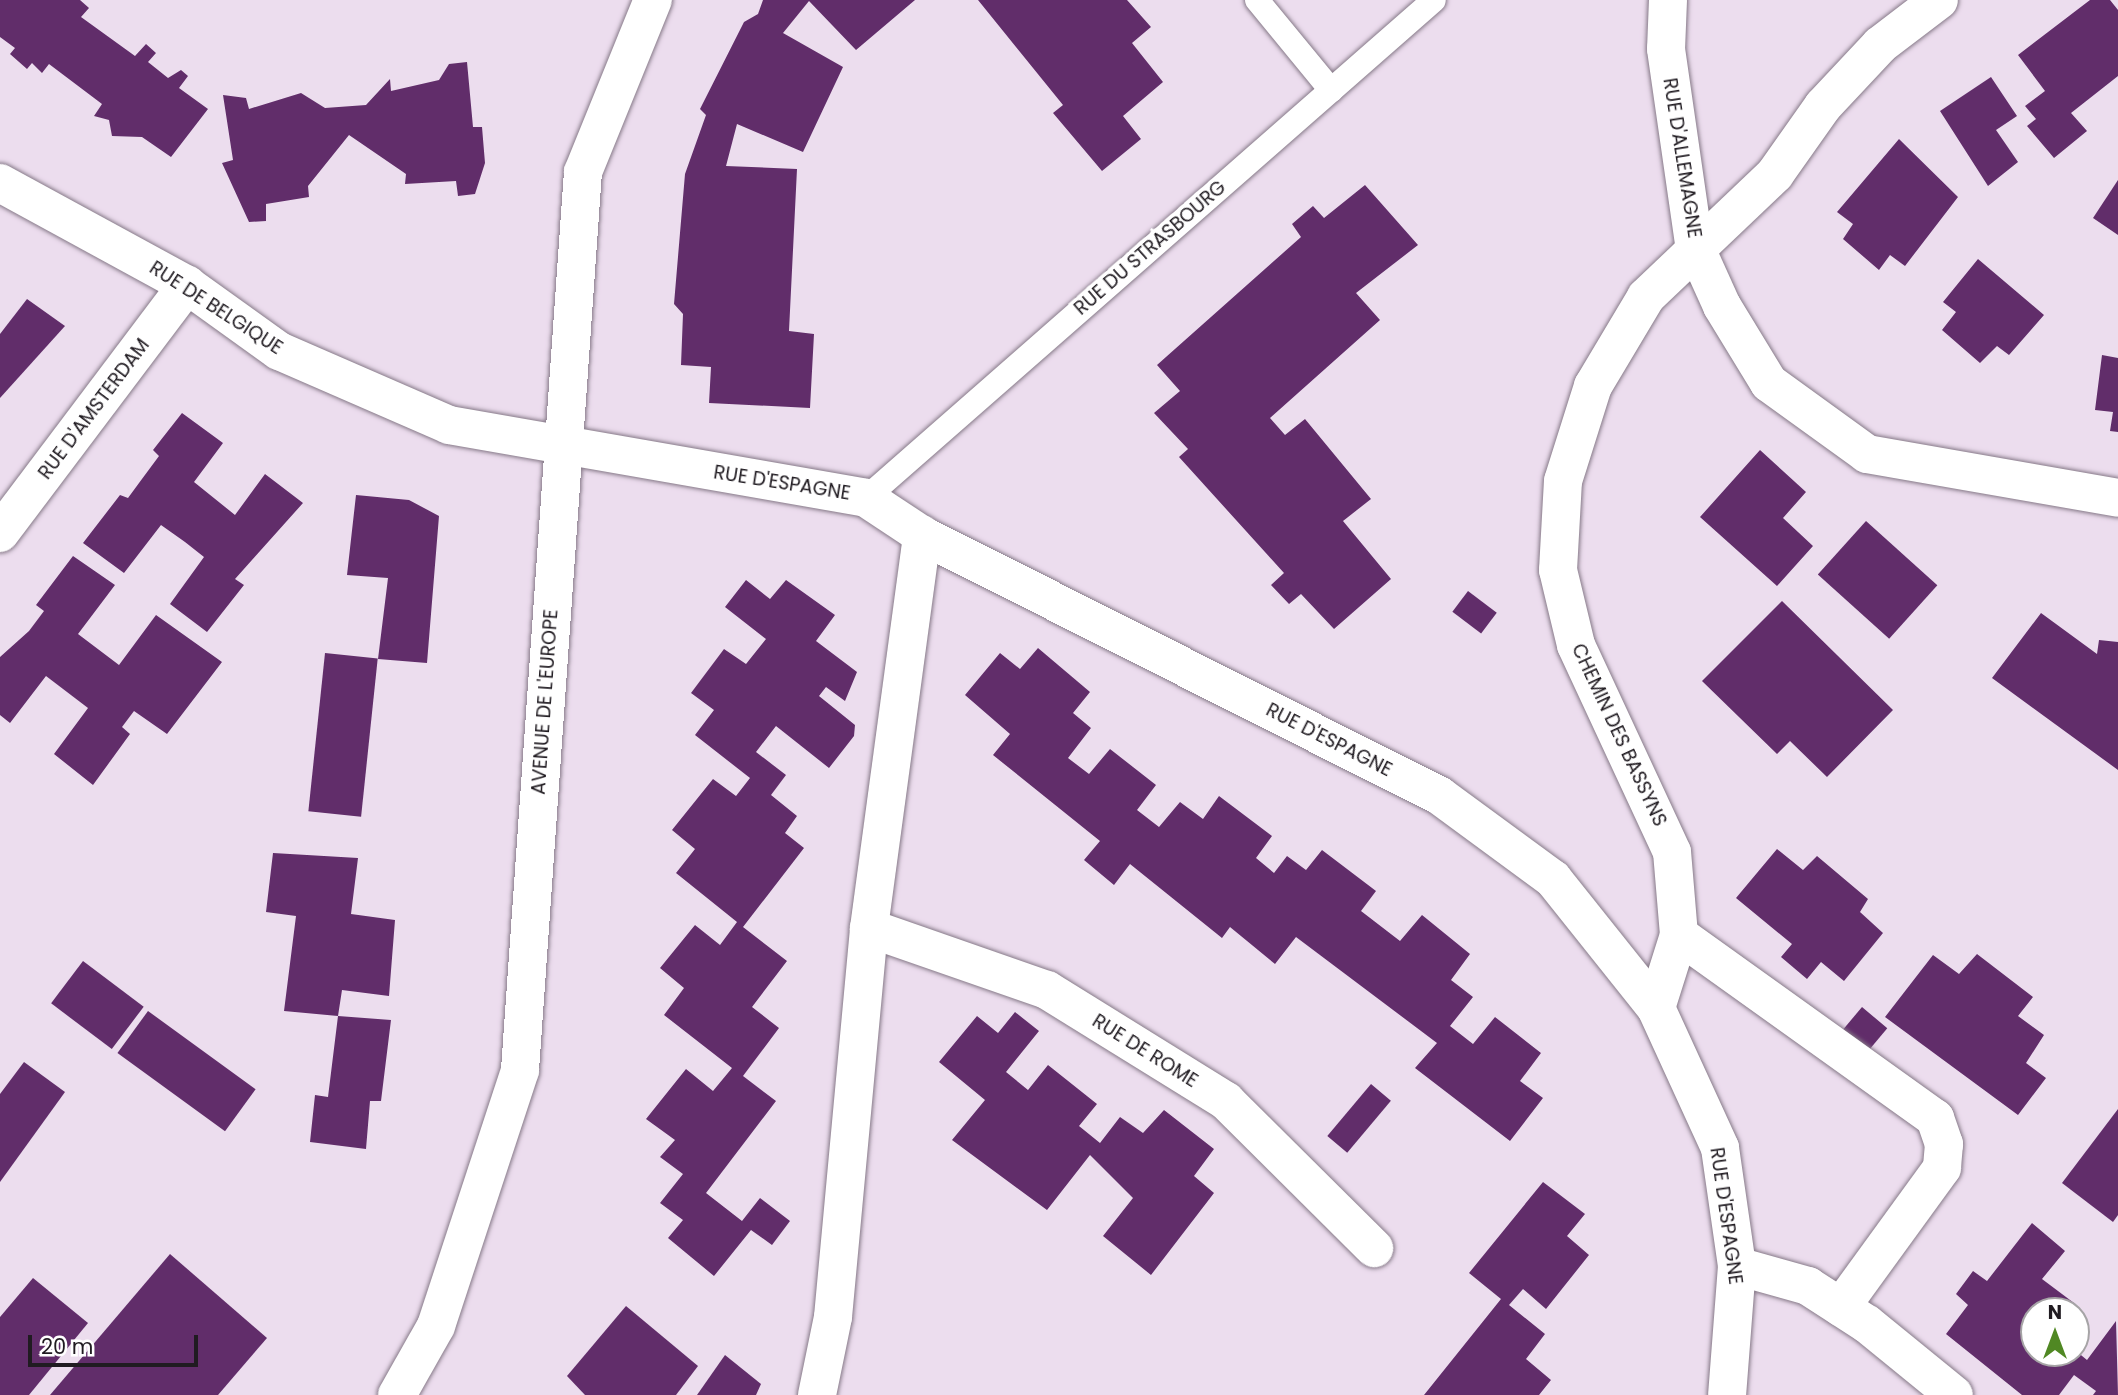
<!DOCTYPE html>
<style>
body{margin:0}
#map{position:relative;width:2118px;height:1395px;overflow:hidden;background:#ecddee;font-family:Poppins,sans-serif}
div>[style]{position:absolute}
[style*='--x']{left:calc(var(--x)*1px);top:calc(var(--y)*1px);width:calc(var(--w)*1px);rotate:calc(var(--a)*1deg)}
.building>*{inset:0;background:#612d6a;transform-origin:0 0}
.roads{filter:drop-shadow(0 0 2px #867988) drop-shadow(0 0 2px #867988)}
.service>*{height:24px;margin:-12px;padding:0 12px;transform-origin:12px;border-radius:12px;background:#fff}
.minor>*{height:38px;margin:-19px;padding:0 19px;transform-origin:19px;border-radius:19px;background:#fff}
.tertiary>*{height:38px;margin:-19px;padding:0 19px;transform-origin:19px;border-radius:19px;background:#fff}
span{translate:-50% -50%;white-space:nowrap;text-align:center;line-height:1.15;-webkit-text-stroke:7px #fff;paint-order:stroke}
.street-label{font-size:19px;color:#201b21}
.north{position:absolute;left:2020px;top:1297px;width:70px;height:70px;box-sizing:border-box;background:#fff;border:2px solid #a6a4a6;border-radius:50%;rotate:0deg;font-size:19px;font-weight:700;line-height:28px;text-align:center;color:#201b21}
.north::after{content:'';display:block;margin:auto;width:24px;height:32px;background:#508823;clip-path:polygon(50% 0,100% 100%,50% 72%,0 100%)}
.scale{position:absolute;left:28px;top:1335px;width:170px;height:32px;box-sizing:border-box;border:4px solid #201b21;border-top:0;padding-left:9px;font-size:21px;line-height:24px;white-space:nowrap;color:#201b21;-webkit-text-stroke:5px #fff;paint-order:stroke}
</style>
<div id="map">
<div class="building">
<i style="clip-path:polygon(0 0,80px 0,89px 8px,81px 17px,135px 56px,146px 44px,156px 53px,148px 62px,168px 78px,181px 70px,188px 76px,179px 88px,208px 109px,171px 157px,142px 137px,112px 136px,109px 120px,94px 116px,102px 104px,49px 64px,42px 73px,32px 63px,27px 69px,10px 54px,15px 48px,0 37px)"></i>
<i style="clip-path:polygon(763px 0,915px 0,856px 50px,809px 1px,783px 33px,843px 67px,803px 152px,737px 124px,726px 166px,797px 169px,789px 331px,814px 334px,810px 408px,709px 403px,711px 367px,681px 365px,683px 314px,674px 304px,685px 174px,706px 115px,700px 109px,744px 22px,758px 14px)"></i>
<i style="clip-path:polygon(978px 0,1127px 0,1151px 27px,1132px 43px,1163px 82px,1123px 116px,1141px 139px,1102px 171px,1053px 113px,1063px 105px)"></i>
<i style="clip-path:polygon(2090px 0,2110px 0,2118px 10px,2118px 76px,2071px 113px,2087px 131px,2054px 158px,2027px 126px,2036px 119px,2025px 106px,2045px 91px,2018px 55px)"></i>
<i style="clip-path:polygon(467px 62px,473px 127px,482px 127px,485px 163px,475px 194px,458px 196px,456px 181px,405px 184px,406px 174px,349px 135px,308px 186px,309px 197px,266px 204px,266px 221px,249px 222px,222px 163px,233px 160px,223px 95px,246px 98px,249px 109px,301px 93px,325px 108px,366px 105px,390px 79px,391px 91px,439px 80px,449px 64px)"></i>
<i style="clip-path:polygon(1991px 77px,2017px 116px,1996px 130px,2018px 162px,1988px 186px,1940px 111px)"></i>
<i style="clip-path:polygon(1899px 139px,1958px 197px,1905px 266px,1890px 255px,1879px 270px,1843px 239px,1853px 224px,1837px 212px)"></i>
<i style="clip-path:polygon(2118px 180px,2118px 235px,2093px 218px)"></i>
<i style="clip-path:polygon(1365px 185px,1418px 245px,1356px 293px,1380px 320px,1270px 418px,1285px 435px,1305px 419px,1371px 499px,1343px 521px,1391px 579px,1334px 629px,1301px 594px,1289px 604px,1271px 585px,1284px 573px,1179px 457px,1188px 449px,1154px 413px,1180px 391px,1157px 365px,1301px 237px,1292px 224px,1313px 206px,1324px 218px)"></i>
<i style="clip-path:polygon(1978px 259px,2044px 315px,2009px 355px,1997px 346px,1980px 363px,1942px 330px,1956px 312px,1943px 302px)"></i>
<i style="clip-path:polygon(27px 299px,65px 326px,0 398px,0 334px)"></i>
<i style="clip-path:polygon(2102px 355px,2118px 358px,2118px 432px,2110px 431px,2113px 412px,2095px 410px)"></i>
<i style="clip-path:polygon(182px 413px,223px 443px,194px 482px,235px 515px,265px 474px,303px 503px,235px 579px,244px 585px,207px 632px,170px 604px,204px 557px,185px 542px,161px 525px,124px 573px,83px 543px,120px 495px,128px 498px,139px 483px,159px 456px,153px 450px)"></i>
<i style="clip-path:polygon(1760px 450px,1806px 492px,1783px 518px,1813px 546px,1777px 586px,1700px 517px)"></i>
<i style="clip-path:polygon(356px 495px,409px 500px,439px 516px,427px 663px,378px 659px,388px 578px,347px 575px)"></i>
<i style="left:1866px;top:521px;width:96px;height:72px;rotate:42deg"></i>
<i style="clip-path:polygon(73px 556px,115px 585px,78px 634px,119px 665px,156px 615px,222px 662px,167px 734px,134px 711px,122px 727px,130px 734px,93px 785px,54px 754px,88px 708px,46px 676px,10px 723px,0 715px,0 657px,29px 631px,44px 611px,36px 605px)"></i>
<i style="clip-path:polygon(746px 580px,770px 599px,786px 580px,835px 615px,816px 641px,857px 672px,845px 701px,826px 687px,819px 696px,855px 725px,854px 736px,829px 768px,776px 726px,756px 752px,786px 775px,771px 795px,797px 816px,785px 833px,804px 848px,743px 927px,787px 961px,752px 1007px,779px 1028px,743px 1076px,776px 1101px,706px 1193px,742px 1221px,760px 1198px,790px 1221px,772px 1245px,751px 1230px,714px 1276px,668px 1238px,683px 1220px,660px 1203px,683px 1174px,660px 1157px,675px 1140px,646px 1119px,686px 1069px,713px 1091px,732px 1068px,664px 1015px,684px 988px,660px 968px,695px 925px,720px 945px,737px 922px,676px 873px,695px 849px,672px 830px,713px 779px,736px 796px,750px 778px,695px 735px,714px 710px,691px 693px,724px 649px,746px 664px,766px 639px,725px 607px)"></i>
<i style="left:1468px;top:591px;width:36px;height:26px;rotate:37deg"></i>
<i style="clip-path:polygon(1782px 601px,1893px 710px,1827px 777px,1790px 741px,1777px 754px,1702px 681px)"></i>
<i style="clip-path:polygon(2041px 613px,2097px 654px,2099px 640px,2118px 642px,2118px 770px,1992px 678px)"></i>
<i style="clip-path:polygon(1038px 648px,1090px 692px,1073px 713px,1091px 728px,1068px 758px,1089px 774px,1110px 749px,1156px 785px,1137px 810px,1159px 827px,1180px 802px,1203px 819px,1219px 796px,1272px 836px,1256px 858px,1274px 873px,1287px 856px,1306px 870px,1322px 850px,1376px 891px,1361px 911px,1400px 941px,1422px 915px,1470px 954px,1451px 980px,1473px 997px,1450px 1026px,1473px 1044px,1495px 1017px,1541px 1053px,1520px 1081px,1543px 1098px,1510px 1141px,1415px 1068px,1437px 1043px,1296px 937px,1275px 964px,1230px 927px,1222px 938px,1130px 864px,1114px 885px,1084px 860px,1100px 841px,993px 755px,1010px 734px,965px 695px,1000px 653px,1020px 669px)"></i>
<i style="left:325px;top:653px;width:53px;height:159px;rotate:6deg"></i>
<i style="clip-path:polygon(1777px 849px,1803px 870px,1817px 856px,1868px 899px,1860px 912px,1883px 933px,1844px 981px,1821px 962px,1807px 979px,1781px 957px,1792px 944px,1736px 898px)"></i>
<i style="clip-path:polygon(273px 853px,358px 858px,351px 914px,395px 920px,389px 996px,342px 990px,338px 1016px,284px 1011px,296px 916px,266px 912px)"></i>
<i style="clip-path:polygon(1977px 954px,2033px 997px,2018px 1016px,2044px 1035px,2026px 1063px,2046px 1078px,2018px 1115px,1885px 1017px,1933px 955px,1959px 974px)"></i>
<i style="left:83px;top:961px;width:76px;height:53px;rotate:37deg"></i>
<i style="left:1862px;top:1007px;width:33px;height:45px;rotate:40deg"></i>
<i style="left:148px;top:1011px;width:133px;height:52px;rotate:36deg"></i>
<i style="clip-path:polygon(1015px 1012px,1039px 1031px,1006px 1072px,1028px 1090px,1048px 1065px,1097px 1104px,1079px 1126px,1100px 1143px,1120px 1117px,1143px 1133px,1164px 1110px,1214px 1149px,1194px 1176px,1214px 1193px,1151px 1275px,1103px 1236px,1133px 1198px,1090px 1155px,1047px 1210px,952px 1140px,985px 1100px,939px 1062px,977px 1016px,998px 1033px)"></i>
<i style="clip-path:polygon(338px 1016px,391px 1020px,381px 1101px,370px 1101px,366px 1149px,310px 1142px,315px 1095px,328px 1097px)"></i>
<i style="clip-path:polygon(24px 1062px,65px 1092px,0 1182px,0 1094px)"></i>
<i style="left:1371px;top:1084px;width:26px;height:68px;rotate:40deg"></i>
<i style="clip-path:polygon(2118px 1109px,2118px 1215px,2113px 1222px,2062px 1183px)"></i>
<i style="clip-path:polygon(1543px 1182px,1585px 1214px,1567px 1236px,1589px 1255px,1546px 1309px,1523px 1289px,1509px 1305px,1545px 1334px,1526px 1359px,1551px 1380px,1539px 1395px,1424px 1395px,1501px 1299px,1469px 1273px)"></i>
<i style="clip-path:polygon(2032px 1223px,2065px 1251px,2042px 1279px,2074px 1303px,2068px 1311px,2034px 1311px,2034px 1353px,2076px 1351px,2087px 1360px,2116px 1321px,2118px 1395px,2093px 1395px,2096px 1391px,2074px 1375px,2059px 1395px,2022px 1395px,1946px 1334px,1968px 1305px,1956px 1294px,1973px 1271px,1987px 1281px)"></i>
<i style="clip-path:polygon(170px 1254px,267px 1338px,218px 1395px,50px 1395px)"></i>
<i style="clip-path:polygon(33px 1278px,88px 1323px,29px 1395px,0 1395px,0 1317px)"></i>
<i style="clip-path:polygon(626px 1306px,698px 1366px,676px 1395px,585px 1395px,567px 1376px)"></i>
<i style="clip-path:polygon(725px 1355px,761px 1384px,756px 1395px,697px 1395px)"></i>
</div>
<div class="roads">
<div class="service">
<i style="--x:1257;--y:0;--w:117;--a:50.6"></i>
<i style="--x:866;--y:498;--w:755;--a:-41.24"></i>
</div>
<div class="minor">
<i style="--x:1668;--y:0;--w:49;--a:92.3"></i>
<i style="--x:1666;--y:49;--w:197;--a:81.8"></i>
<i style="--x:1694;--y:244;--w:68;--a:65.7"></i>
<i style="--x:1722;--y:306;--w:90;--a:58.6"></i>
<i style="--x:1769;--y:383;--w:121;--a:35.9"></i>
<i style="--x:1867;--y:454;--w:255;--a:9.9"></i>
<i style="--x:0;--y:183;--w:213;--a:28.6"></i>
<i style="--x:187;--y:285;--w:113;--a:35.7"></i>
<i style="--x:279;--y:351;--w:185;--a:23.5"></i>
<i style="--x:449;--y:425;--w:423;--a:9.9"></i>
<i style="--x:866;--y:498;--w:67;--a:33.5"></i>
<i style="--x:922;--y:535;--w:580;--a:26.74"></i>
<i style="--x:1440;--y:796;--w:140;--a:36.3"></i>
<i style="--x:1553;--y:879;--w:165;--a:51.4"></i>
<i style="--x:1656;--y:1008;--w:154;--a:65.4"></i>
<i style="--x:1720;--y:1148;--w:119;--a:81.8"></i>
<i style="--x:1737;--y:1266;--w:129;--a:94.4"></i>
<i style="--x:0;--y:533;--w:311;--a:-53"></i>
<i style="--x:869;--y:928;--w:188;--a:19.2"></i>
<i style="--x:1047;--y:990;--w:211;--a:31.8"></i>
<i style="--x:1226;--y:1101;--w:209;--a:44.8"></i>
<i style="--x:1679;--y:935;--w:315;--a:35.6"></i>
<i style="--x:1935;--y:1118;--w:28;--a:71"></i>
<i style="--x:1944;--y:1144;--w:24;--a:95"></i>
<i style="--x:1942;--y:1168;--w:172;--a:126"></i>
<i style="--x:1656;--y:1008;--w:77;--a:-72.5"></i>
<i style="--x:1679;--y:935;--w:83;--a:-94.8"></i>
<i style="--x:1672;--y:852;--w:228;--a:-114.9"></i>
<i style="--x:1576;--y:645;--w:77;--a:-103.5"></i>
<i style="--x:1558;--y:570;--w:89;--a:-86.8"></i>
<i style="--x:1563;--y:481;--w:100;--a:-72.5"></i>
<i style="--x:1593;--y:386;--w:104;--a:-59.2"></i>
<i style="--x:1646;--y:297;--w:178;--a:-43.6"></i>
<i style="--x:1775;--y:174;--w:83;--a:-54.8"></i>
<i style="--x:1823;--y:106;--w:83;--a:-46.9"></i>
<i style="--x:1880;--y:45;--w:74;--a:-37.3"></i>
<i style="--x:1737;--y:1266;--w:74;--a:15.7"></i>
<i style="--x:1808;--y:1286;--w:70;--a:32.8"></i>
<i style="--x:1867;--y:1324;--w:112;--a:39.2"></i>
<i style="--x:817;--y:1395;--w:80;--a:-78.4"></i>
<i style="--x:833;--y:1317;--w:391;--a:-84.7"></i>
<i style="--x:869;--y:928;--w:397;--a:-82.3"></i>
</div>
<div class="tertiary">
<i style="--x:397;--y:1395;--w:79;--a:-60.5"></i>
<i style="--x:436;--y:1326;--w:269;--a:-71.8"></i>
<i style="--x:520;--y:1070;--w:900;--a:-85.99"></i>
<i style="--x:583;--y:172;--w:186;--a:-67.9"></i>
</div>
</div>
<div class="street-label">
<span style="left:1682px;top:158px;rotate:81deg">RUE D'ALLEMAGNE</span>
<span style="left:1150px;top:248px;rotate:-41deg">RUE DU STRASBOURG</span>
<span style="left:216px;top:308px;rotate:33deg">RUE DE BELGIQUE</span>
<span style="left:94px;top:409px;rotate:-53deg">RUE D'AMSTERDAM</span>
<span style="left:782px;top:483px;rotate:9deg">RUE D'ESPAGNE</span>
<span style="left:545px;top:702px;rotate:-86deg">AVENUE DE L'EUROPE</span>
<span style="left:1619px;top:735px;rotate:65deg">CHEMIN DES BASSYNS</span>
<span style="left:1329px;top:740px;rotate:27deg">RUE D'ESPAGNE</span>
<span style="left:1145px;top:1051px;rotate:32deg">RUE DE ROME</span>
<span style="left:1726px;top:1216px;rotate:82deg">RUE D'ESPAGNE</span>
</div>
<div class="north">N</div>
<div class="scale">20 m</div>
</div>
